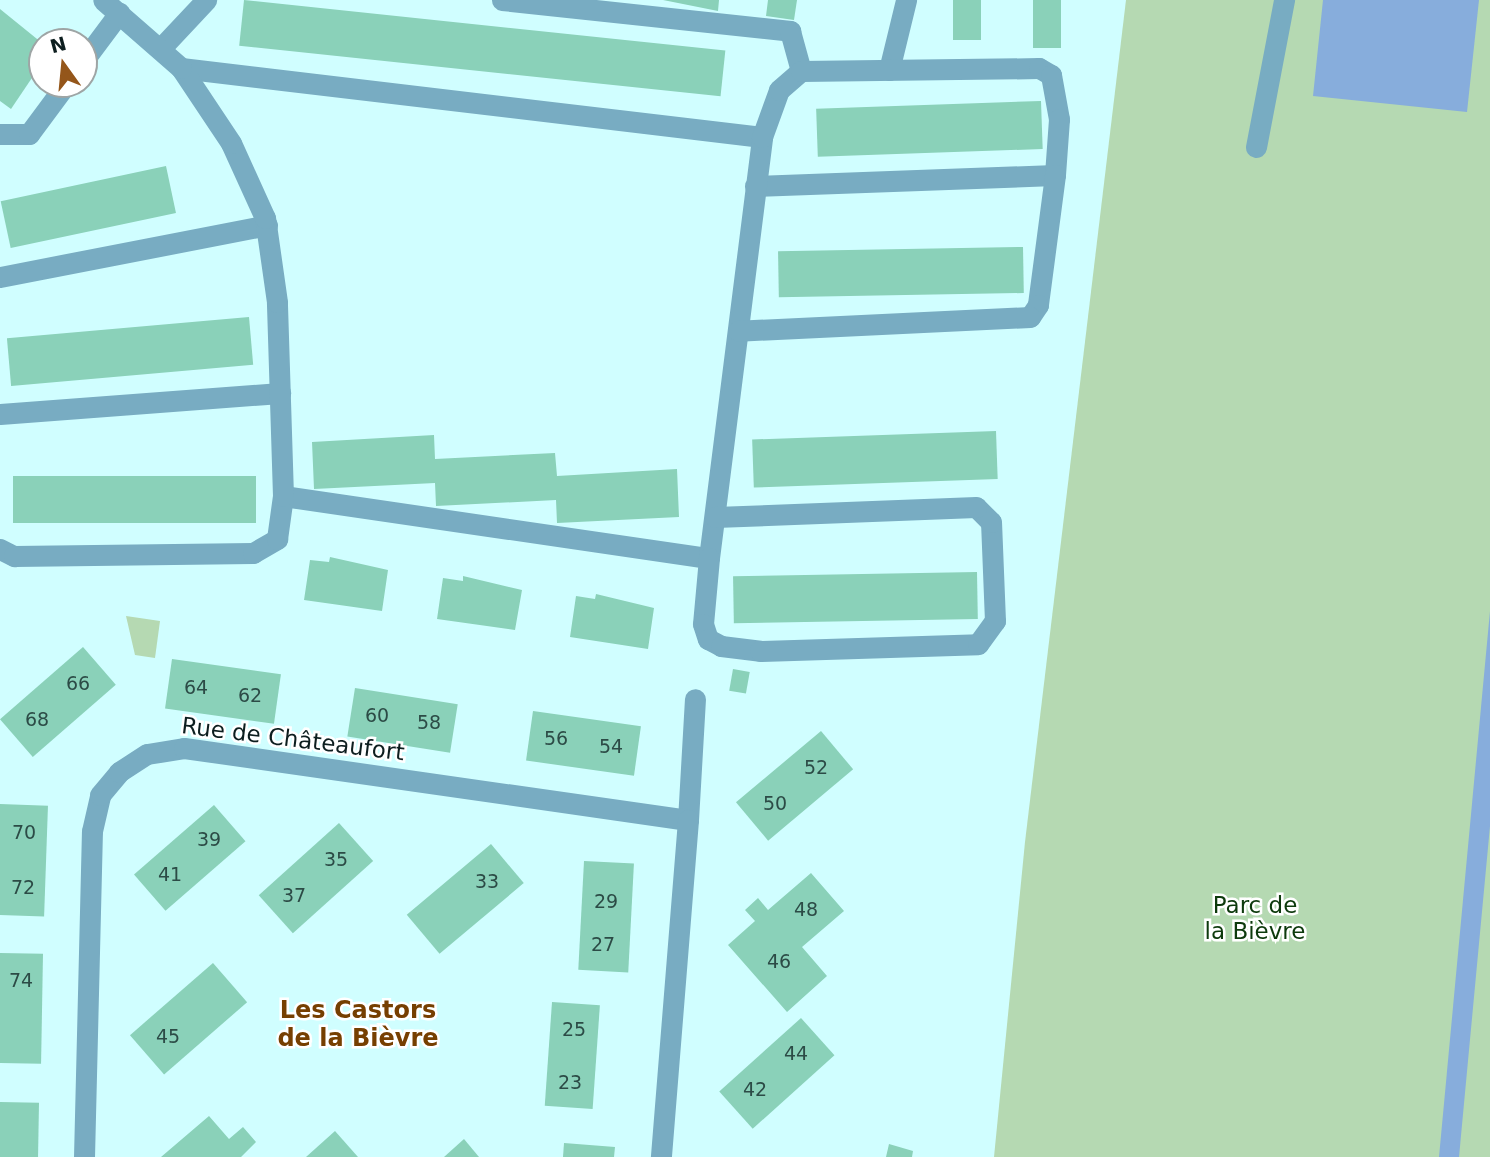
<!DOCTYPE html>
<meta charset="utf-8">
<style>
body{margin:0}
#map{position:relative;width:1490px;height:1157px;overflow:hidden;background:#d0feff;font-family:"DejaVu Sans",sans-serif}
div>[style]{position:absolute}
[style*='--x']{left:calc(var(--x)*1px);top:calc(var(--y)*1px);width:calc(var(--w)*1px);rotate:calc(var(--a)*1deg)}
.green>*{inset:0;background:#b5d9b2}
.water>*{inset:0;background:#87addc}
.building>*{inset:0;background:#8ad1b9;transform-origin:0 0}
.minor>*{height:21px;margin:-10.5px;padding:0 10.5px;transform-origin:10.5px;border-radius:10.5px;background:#78acc2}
span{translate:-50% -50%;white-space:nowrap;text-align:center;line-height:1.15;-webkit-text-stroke:5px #fff;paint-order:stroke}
.number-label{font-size:19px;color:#2c4b46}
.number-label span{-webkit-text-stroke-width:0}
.street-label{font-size:23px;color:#0d1e1f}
.park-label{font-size:23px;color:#0d3a0c}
.neighbourhood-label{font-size:24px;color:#763f01;font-weight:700}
.north{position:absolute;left:28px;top:28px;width:70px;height:70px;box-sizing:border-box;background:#fff;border:2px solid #9ea5a5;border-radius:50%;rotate:345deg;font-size:19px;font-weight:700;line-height:28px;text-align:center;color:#0d1e1f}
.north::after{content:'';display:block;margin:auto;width:24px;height:32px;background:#94561a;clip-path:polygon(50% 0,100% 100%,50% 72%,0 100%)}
</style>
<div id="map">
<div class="green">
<i style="clip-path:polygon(1126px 0,1490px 0,1490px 1157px,994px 1157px,1025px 842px)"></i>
<i style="clip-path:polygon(126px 616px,160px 621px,155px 658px,135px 655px)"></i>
</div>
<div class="water">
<i style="clip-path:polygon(1323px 0,1479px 0,1467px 112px,1313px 96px)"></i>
<i style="clip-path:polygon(1490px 611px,1490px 826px,1459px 1157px,1439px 1157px)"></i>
</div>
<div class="building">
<i style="left:244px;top:0;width:484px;height:46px;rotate:6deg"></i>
<i style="clip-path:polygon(663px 0,719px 0,718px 11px)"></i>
<i style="clip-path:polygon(768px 0,797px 0,794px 20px,766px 16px)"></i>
<i style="left:953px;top:0;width:28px;height:40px"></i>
<i style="left:1033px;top:0;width:28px;height:48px"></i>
<i style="clip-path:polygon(0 9px,42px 43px,42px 63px,11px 109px,0 101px)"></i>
<i style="left:1041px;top:101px;width:48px;height:225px;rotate:88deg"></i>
<i style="left:166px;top:166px;width:48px;height:169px;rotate:78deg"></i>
<i style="left:1023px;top:247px;width:46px;height:245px;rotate:89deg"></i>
<i style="left:249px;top:317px;width:48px;height:243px;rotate:85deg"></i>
<i style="left:996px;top:431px;width:48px;height:244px;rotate:88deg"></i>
<i style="clip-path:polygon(434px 435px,435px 459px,555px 453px,557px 476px,677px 469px,679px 517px,557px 523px,556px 500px,436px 506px,435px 483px,314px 489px,312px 442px)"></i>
<i style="left:256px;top:476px;width:47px;height:243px;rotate:90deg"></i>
<i style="clip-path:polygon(330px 557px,388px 570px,382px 611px,304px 600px,310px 560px,329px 562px)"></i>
<i style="left:977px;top:572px;width:47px;height:244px;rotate:89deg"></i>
<i style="clip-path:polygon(463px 576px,522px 590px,515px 630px,437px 619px,443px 578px,463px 581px)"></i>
<i style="clip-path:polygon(596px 594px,654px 608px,648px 649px,570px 637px,576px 596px,595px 599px)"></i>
<i style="left:83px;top:647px;width:50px;height:110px;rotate:49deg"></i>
<i style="left:172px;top:659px;width:110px;height:50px;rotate:8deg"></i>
<i style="left:733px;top:669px;width:17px;height:22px;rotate:10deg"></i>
<i style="left:355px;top:688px;width:104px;height:49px;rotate:9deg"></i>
<i style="left:533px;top:711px;width:109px;height:50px;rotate:8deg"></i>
<i style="left:821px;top:731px;width:50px;height:111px;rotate:50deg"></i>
<i style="left:0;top:804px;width:48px;height:111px;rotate:2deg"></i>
<i style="left:214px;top:805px;width:48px;height:106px;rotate:49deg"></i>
<i style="left:339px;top:823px;width:51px;height:108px;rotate:48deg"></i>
<i style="left:491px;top:844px;width:51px;height:110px;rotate:50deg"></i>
<i style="left:584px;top:861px;width:50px;height:109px;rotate:3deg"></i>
<i style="clip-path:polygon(811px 873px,844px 911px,802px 947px,827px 976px,787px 1012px,728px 945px,755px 921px,745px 910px,758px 898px,768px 910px)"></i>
<i style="left:0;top:953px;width:43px;height:110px;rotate:1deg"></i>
<i style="left:213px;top:963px;width:52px;height:110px;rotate:49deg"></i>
<i style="left:552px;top:1002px;width:48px;height:104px;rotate:4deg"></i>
<i style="left:801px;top:1018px;width:50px;height:110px;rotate:48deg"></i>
<i style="left:0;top:1102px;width:39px;height:55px;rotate:1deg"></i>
<i style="clip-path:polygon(209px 1116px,229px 1139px,243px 1127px,256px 1142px,241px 1157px,161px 1157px)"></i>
<i style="clip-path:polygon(335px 1131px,358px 1157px,306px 1157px)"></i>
<i style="clip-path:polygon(464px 1139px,479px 1157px,444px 1157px)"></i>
<i style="clip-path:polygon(564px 1143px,615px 1147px,614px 1157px,563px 1157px)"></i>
<i style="clip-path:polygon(889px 1144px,913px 1151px,912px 1157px,886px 1157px)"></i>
</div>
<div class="minor">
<i style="--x:502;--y:0;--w:290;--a:6.1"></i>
<i style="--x:790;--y:31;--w:41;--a:74.6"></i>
<i style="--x:161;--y:48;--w:66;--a:-46.8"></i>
<i style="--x:84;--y:60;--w:59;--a:-53.3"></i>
<i style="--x:181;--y:68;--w:585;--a:6.77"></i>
<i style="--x:889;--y:70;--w:72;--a:-76.3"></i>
<i style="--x:0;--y:134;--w:29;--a:0"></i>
<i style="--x:29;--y:134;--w:62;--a:-53.5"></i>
<i style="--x:1256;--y:147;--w:150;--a:-79.2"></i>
<i style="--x:755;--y:186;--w:300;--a:-2.1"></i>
<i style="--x:0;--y:277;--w:272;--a:-11"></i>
<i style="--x:0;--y:414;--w:281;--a:-4.3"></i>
<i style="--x:283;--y:496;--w:430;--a:8.3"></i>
<i style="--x:709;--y:558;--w:424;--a:-82.8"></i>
<i style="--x:762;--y:137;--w:50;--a:-70.1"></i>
<i style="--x:779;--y:90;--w:29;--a:-41"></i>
<i style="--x:801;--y:71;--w:238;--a:-0.7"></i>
<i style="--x:1039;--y:68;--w:14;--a:30"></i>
<i style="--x:1051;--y:75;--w:45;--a:79.7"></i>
<i style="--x:1059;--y:119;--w:56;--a:94.1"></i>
<i style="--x:1055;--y:175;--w:131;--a:97.5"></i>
<i style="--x:1038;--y:305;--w:14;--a:124"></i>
<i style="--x:1030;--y:317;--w:292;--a:177.3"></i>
<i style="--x:0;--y:549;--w:16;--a:27"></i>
<i style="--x:14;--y:556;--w:239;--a:-0.7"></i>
<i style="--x:253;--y:553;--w:28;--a:-30"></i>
<i style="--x:277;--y:539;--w:43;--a:-82.1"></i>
<i style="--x:283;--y:496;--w:194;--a:-91.8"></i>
<i style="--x:277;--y:302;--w:85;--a:-98.1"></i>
<i style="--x:265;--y:218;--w:82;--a:-114.4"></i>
<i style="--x:231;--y:143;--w:90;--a:-123.7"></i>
<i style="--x:181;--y:68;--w:103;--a:-138.9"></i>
<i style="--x:709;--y:558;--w:66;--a:95.2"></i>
<i style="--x:703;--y:624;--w:16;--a:72"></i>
<i style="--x:708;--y:639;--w:15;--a:28"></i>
<i style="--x:721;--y:646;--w:39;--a:7"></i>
<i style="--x:760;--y:651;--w:218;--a:-1.8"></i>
<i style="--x:978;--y:644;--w:29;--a:-54"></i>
<i style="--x:995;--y:621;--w:99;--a:-92.3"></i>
<i style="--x:991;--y:522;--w:21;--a:-135"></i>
<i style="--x:976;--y:507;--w:261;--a:177.8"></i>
<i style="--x:688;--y:820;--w:121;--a:-86.7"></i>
<i style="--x:84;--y:1157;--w:326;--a:-88.6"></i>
<i style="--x:92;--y:831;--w:37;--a:-77"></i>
<i style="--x:100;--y:795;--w:30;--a:-50"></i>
<i style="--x:119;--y:772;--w:33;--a:-33"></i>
<i style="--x:147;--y:754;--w:37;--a:-9"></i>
<i style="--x:184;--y:748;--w:509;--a:8.13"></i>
<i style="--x:688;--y:820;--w:338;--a:94.6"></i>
</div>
<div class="number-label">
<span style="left:78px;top:684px">66</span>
<span style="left:196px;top:688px">64</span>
<span style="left:250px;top:696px">62</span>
<span style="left:377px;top:716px">60</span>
<span style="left:37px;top:720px">68</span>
<span style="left:429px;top:723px">58</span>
<span style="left:556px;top:739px">56</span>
<span style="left:611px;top:747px">54</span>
<span style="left:816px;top:768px">52</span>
<span style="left:775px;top:804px">50</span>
<span style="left:24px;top:833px">70</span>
<span style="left:209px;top:840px">39</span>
<span style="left:336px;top:860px">35</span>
<span style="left:170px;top:875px">41</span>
<span style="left:487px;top:882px">33</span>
<span style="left:23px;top:888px">72</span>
<span style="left:294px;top:896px">37</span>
<span style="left:606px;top:902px">29</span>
<span style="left:806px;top:910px">48</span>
<span style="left:603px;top:945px">27</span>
<span style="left:779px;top:962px">46</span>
<span style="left:21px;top:981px">74</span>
<span style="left:574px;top:1030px">25</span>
<span style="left:168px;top:1037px">45</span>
<span style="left:796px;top:1054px">44</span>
<span style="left:570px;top:1083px">23</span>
<span style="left:755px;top:1090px">42</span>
</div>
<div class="street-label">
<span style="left:293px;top:739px;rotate:7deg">Rue de Châteaufort</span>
</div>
<div class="park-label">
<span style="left:1255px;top:918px">Parc de<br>la Bièvre</span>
</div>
<div class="neighbourhood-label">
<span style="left:358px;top:1025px">Les Castors<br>de la Bièvre</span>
</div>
<div class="north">N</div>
</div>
